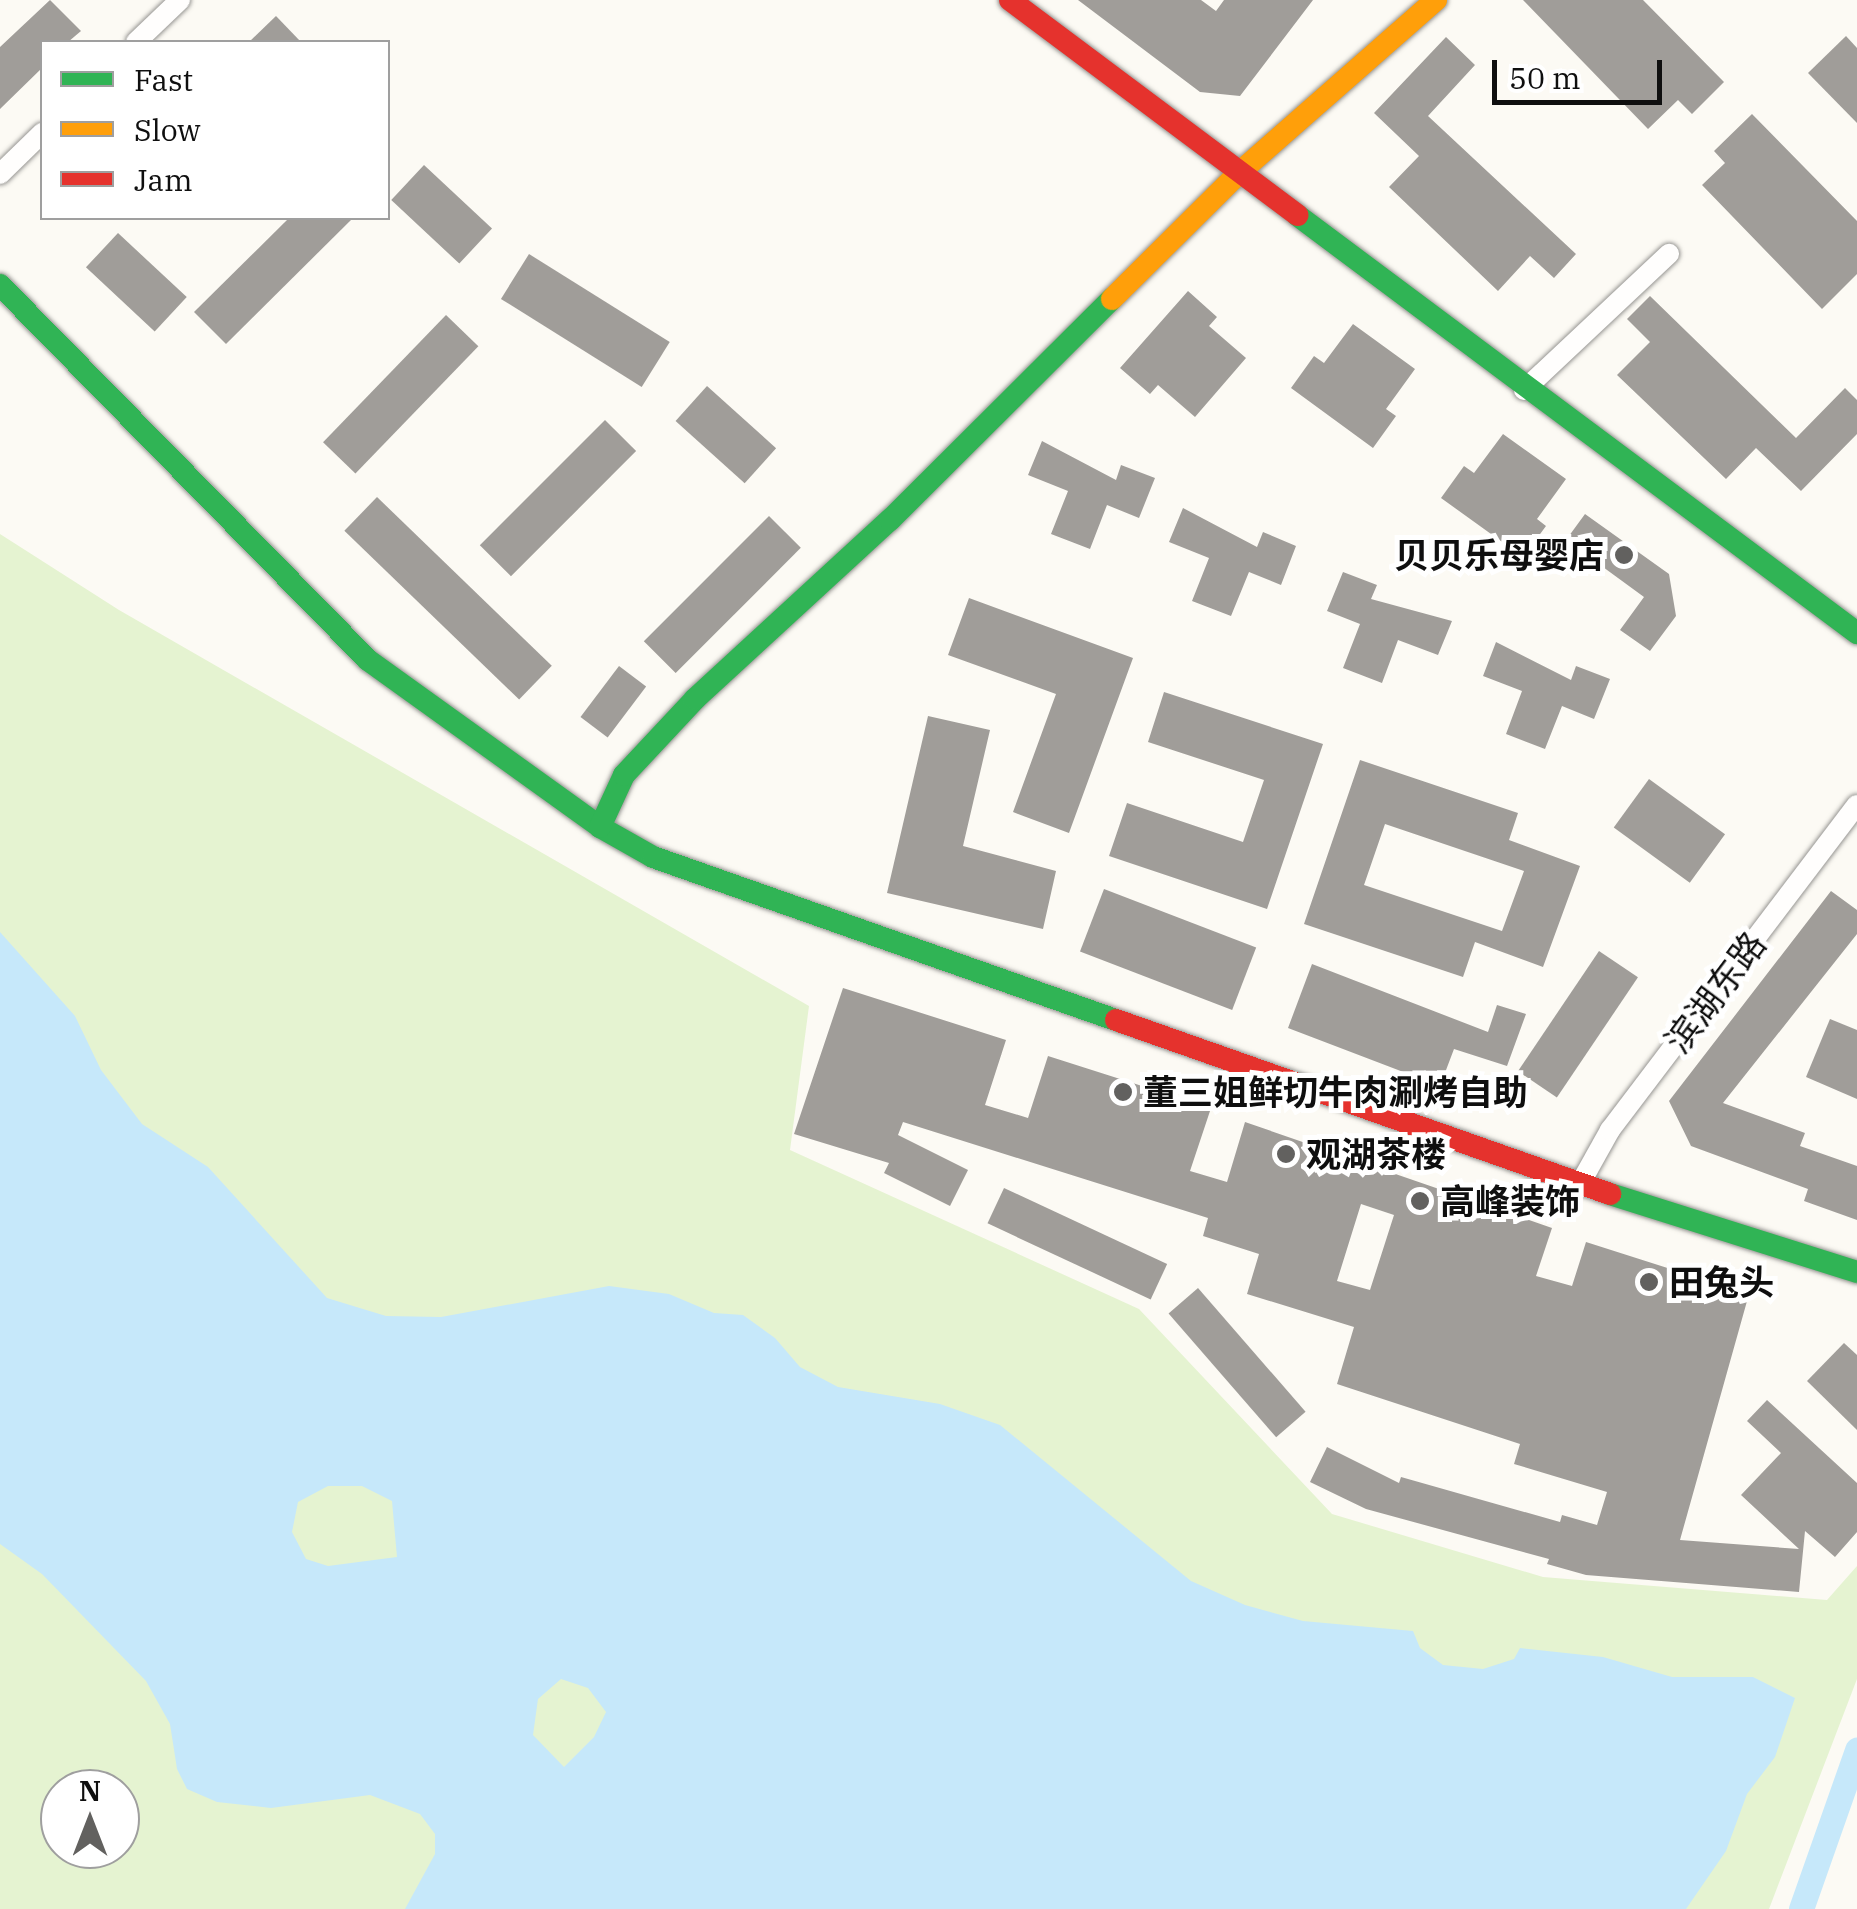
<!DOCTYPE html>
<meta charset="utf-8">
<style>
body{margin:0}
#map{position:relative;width:1857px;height:1909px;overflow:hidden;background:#fcfaf4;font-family:"IBM Plex Serif","Noto Sans SC",serif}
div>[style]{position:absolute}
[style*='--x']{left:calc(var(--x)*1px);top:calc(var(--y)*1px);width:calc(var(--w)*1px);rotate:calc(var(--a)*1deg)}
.green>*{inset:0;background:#e5f3d1}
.water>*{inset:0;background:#c6e8fa}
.canal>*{height:25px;margin:-12.5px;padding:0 12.5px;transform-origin:12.5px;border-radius:12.5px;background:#c6e8fa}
.building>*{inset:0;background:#a09d99;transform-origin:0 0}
.roads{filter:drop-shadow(0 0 2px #969592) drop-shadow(0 0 2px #969592)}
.street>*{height:20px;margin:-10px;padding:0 10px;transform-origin:10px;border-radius:10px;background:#fffefd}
.fast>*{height:22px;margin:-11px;padding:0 11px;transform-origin:11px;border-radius:11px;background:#30b455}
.slow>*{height:22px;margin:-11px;padding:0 11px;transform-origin:11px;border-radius:11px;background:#ff9f0a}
.jam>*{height:22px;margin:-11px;padding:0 11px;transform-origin:11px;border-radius:11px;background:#e5322d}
.dots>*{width:28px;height:28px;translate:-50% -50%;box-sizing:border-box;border:5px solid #fff;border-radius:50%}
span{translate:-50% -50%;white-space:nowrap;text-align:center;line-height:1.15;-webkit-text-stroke:10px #fff;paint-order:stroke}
.poi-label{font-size:35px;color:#0f0f0f;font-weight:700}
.right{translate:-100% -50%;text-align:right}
.left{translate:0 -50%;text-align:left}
.street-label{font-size:35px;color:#0f0f0f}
.legend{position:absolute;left:40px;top:40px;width:350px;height:180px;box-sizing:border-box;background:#fff;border:2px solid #9f9f9f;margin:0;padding:12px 18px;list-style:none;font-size:30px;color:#0f0f0f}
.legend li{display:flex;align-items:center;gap:20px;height:50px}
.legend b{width:50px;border:2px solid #9f9f9f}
.north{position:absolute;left:40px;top:1769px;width:100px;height:100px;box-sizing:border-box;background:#fff;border:2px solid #9f9f9f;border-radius:50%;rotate:0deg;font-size:28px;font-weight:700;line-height:40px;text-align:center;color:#0f0f0f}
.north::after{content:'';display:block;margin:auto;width:35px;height:45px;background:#62615f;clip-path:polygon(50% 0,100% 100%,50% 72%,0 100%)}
.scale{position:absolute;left:1492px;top:60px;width:170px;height:45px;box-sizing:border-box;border:5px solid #0f0f0f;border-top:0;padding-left:12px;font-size:30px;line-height:35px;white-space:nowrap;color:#0f0f0f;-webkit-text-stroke:8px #fff;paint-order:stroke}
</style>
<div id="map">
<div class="green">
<i style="clip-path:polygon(evenodd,0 534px,119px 610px,809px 1006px,790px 1150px,1139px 1309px,1332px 1514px,1543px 1577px,1827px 1600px,1857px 1566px,1857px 1679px,1769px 1909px,0 1909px,0 534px,60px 1789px,120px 1789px,120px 1849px,60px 1849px,60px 1789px)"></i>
</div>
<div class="water">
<i style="clip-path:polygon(evenodd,0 932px,75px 1016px,101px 1070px,142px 1124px,208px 1167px,327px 1298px,386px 1316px,441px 1317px,609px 1286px,669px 1294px,714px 1313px,743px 1315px,775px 1338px,800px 1367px,838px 1387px,940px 1404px,1000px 1425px,1191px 1581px,1245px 1605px,1303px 1621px,1413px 1631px,1420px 1648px,1443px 1665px,1483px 1669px,1514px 1659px,1520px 1648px,1603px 1657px,1672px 1677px,1753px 1677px,1795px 1698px,1775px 1757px,1747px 1794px,1726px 1851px,1686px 1909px,405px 1909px,435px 1854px,435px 1834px,420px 1814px,370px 1795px,271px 1808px,217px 1802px,187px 1789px,177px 1769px,170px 1724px,146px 1681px,42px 1574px,0 1544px,0 932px,328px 1486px,362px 1486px,392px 1501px,397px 1557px,328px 1566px,306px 1559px,292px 1532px,298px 1502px,328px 1486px,0 932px,561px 1679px,588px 1688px,606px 1712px,594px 1737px,564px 1767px,533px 1735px,538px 1699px,561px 1679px)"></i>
</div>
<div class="canal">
<i style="--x:1801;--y:1909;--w:169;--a:-70.6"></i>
</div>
<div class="building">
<i style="clip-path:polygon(50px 0,81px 31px,68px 42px,42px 42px,42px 68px,0 109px,0 47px)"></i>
<i style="clip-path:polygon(1078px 0,1201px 0,1216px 11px,1224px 0,1313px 0,1240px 96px,1200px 92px)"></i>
<i style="clip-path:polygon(1523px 0,1643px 0,1724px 82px,1692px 114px,1678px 100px,1648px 129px)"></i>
<i style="clip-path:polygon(276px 16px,301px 42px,249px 42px)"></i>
<i style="clip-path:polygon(1846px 36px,1857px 48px,1857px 123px,1808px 73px)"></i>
<i style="clip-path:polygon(1446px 37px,1475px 65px,1428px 116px,1576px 254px,1554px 278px,1530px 256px,1498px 291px,1389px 187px,1419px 156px,1374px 113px)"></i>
<i style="clip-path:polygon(1752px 114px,1857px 221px,1857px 274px,1822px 309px,1702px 185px,1725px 163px,1714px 151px)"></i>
<i style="left:424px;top:165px;width:93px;height:48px;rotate:43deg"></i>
<i style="clip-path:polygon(289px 218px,353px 218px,226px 344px,194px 312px)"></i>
<i style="left:118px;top:233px;width:94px;height:47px;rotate:43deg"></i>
<i style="left:529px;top:254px;width:166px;height:53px;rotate:32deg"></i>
<i style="clip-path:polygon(1188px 291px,1217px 317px,1209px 326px,1246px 358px,1195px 417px,1158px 385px,1150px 394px,1120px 368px)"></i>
<i style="clip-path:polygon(1650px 296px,1796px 438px,1845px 388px,1857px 400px,1857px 434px,1801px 491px,1756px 448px,1726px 479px,1617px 375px,1650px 342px,1627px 319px)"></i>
<i style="left:446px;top:315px;width:45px;height:177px;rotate:44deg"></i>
<i style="clip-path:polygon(1353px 324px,1415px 369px,1386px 409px,1396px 416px,1373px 448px,1291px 388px,1314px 356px,1324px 363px)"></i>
<i style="left:707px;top:386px;width:93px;height:47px;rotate:42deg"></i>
<i style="left:605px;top:420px;width:44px;height:177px;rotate:45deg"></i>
<i style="clip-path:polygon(1503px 434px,1566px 479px,1537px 519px,1546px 526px,1523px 557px,1441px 498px,1464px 466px,1474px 473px)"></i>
<i style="clip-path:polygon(1042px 441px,1116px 480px,1121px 465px,1155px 478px,1139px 518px,1107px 505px,1090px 549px,1051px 534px,1068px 491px,1028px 475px)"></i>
<i style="left:377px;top:497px;width:243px;height:47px;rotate:44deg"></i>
<i style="clip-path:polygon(1183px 508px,1257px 547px,1263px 532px,1296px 546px,1281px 585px,1249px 572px,1231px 616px,1192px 601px,1209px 558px,1169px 542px)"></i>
<i style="clip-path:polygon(1585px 514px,1669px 574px,1676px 616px,1650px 651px,1620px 630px,1644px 597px,1566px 540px)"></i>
<i style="left:769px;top:516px;width:45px;height:177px;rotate:45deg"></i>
<i style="clip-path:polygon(1343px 572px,1377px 585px,1371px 599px,1452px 621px,1438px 655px,1398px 640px,1382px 683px,1343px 668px,1360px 624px,1327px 611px)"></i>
<i style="clip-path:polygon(969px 598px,1133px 658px,1069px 833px,1013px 812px,1056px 694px,948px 655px)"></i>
<i style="clip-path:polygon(1496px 642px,1571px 680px,1576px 666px,1610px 679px,1594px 719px,1562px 706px,1545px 749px,1506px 734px,1522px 691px,1483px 676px)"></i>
<i style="left:619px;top:666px;width:34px;height:64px;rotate:37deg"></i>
<i style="clip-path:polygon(1164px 692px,1323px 744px,1267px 909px,1109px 856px,1127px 803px,1243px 842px,1264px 780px,1148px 742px)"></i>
<i style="clip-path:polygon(928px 716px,990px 730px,963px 846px,1056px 871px,1043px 929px,887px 893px)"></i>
<i style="clip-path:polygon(evenodd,1360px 760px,1518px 813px,1509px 840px,1580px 866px,1543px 967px,1475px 942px,1463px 977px,1304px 924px,1360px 760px,1385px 824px,1524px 871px,1502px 931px,1364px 885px,1385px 824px)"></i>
<i style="left:1649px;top:779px;width:94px;height:60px;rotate:36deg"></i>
<i style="left:1104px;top:889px;width:163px;height:67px;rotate:21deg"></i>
<i style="clip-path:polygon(1831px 891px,1857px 910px,1857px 934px,1723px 1103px,1805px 1133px,1800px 1146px,1857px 1166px,1857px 1220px,1804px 1201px,1808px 1189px,1691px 1146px,1669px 1101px)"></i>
<i style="left:1599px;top:951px;width:47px;height:145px;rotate:34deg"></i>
<i style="clip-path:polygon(1312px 964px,1488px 1032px,1497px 1005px,1526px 1014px,1507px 1066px,1454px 1049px,1440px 1086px,1288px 1028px)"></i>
<i style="clip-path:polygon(evenodd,843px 988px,1006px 1040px,985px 1105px,1028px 1118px,1048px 1056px,1211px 1108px,1190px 1171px,1227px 1182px,1245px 1122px,1552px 1228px,1536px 1276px,1572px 1286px,1586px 1242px,1749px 1294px,1680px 1540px,1799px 1549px,1741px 1495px,1781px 1453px,1747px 1421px,1767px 1400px,1857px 1483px,1857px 1532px,1835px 1557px,1805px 1531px,1799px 1592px,1586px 1575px,1547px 1564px,1549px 1559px,1366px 1509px,1310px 1482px,1327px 1447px,1399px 1483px,1401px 1477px,1560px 1522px,1562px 1515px,1597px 1525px,1607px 1492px,1514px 1464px,1520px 1444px,1337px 1384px,1354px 1327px,1247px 1294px,1259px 1254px,1203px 1236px,1208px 1218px,903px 1122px,898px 1135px,968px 1170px,950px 1206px,884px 1173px,889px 1163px,794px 1134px,843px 988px,1361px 1204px,1394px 1215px,1370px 1290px,1337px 1281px,1361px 1204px)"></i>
<i style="clip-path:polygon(1830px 1019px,1857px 1030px,1857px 1099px,1806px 1077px)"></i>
<i style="left:1004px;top:1188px;width:180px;height:39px;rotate:25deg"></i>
<i style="left:1198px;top:1288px;width:164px;height:39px;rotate:49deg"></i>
<i style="clip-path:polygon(1844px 1343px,1857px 1355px,1857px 1430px,1807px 1381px)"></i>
</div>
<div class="roads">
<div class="street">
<i style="--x:136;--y:42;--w:61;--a:-43.7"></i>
<i style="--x:0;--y:174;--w:59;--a:-44.3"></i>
<i style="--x:1524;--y:390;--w:199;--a:-43.2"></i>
<i style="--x:1580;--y:1184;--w:62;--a:-60.9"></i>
<i style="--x:1610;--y:1130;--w:408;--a:-52.8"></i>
</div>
<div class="fast">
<i style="--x:1297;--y:215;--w:699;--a:36.74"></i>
<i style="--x:0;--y:285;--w:525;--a:45.54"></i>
<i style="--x:368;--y:660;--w:286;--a:35.7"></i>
<i style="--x:600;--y:827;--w:61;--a:29.5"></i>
<i style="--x:653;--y:857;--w:491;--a:19.4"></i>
<i style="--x:600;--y:827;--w:57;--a:-65.2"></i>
<i style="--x:624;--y:775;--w:104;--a:-46.9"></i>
<i style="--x:695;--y:699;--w:265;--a:-42.6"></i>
<i style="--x:890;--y:520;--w:313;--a:-44.9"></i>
<i style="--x:1610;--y:1194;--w:259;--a:17.5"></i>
</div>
<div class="slow">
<i style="--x:1112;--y:299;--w:180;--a:-44.8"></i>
<i style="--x:1240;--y:172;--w:261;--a:-41.3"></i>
</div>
<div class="jam">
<i style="--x:1010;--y:0;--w:359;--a:36.8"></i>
<i style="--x:1116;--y:1020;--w:524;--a:19.4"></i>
</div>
</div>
<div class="dots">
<i style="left:1624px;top:555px;background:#62615f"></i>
<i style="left:1123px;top:1092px;background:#62615f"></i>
<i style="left:1286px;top:1154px;background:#62615f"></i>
<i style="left:1420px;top:1201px;background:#62615f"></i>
<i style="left:1649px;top:1282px;background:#62615f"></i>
</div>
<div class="poi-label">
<span class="right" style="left:1604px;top:555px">贝贝乐母婴店</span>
<span class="left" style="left:1143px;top:1092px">董三姐鲜切牛肉涮烤自助</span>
<span class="left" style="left:1306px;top:1154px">观湖茶楼</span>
<span class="left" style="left:1440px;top:1201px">高峰装饰</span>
<span class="left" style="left:1669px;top:1282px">田兔头</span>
</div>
<div class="street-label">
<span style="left:1715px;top:992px;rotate:-53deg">滨湖东路</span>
</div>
<ul class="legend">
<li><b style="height:12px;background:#30b455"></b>Fast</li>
<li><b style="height:12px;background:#ff9f0a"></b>Slow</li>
<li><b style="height:12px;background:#e5322d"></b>Jam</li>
</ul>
<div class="north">N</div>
<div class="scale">50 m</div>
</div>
